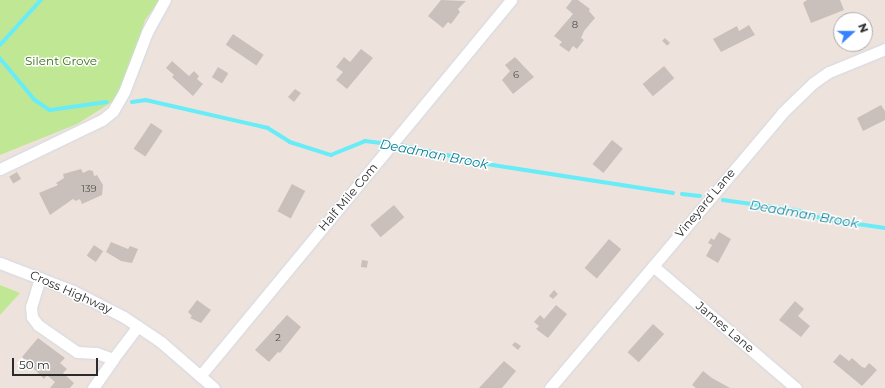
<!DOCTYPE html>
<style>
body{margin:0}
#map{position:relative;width:885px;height:388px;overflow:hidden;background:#eee3dc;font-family:Montserrat,sans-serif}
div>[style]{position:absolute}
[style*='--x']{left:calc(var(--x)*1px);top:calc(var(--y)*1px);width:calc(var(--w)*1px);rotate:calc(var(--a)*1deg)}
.green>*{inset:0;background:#c0e894}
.stream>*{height:3.5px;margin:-1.75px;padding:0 1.75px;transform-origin:1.75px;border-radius:1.75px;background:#67ecf8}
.building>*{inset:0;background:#c9c0bb;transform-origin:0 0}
.roads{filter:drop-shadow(0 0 1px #d1d8e5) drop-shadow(0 0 1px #d1d8e5)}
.minor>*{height:11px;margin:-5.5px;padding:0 5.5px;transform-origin:5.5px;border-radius:5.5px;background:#fff}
span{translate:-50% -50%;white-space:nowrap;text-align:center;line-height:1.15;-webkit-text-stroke:3px #fff;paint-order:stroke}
.number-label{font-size:10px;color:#52504f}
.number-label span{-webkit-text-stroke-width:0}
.park-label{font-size:12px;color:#386e15}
.street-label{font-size:12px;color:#2b2b2b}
.water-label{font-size:13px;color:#048097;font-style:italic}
.north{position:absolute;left:833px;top:12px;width:40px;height:40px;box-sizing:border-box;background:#fff;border:1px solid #aaa;border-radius:50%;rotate:69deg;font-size:11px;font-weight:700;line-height:16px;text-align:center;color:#2b2b2b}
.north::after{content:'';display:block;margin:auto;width:14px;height:18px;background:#3881ff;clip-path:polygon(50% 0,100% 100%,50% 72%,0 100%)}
.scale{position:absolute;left:12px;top:358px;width:86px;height:18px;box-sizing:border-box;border:2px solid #2b2b2b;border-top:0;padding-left:5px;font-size:12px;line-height:14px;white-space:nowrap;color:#2b2b2b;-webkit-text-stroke:3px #fff;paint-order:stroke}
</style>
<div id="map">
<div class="green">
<i style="clip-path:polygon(0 0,160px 0,145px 20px,131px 71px,117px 99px,77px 124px,0 155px)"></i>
<i style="clip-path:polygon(0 285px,20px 293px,0 315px)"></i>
</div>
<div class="stream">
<i style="--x:0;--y:45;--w:61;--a:-47.7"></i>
<i style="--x:0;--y:58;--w:55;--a:50.2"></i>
<i style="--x:35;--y:100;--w:18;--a:34"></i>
<i style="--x:50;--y:110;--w:57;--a:-8.1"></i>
<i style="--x:132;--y:102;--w:14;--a:-8"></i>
<i style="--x:146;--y:100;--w:125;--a:12.9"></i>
<i style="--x:268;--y:128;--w:26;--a:32"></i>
<i style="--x:290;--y:142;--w:43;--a:17.6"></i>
<i style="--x:331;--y:155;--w:37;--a:-22"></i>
<i style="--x:365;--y:141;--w:24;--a:7"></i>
<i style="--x:395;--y:144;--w:100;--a:12.1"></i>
<i style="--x:493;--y:165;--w:182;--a:8.8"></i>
<i style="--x:682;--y:194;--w:18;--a:6"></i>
<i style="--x:723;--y:200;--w:74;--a:7.8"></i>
<i style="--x:796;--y:210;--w:29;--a:18"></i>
<i style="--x:824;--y:219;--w:62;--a:8.4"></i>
</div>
<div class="building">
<i style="clip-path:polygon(441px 0,466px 1px,458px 9px,460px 12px,451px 24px,448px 22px,443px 28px,428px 16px)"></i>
<i style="clip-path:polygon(572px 0,578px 0,590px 9px,589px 11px,595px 18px,584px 31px,581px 38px,584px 40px,577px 49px,573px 46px,569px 52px,559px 45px,562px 42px,554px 36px,573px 14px,566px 8px)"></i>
<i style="clip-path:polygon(807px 0,840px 0,844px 10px,811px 23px,803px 3px)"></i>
<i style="clip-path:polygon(749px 25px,755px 35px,721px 52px,713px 39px,737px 26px,739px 31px)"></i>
<i style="left:233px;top:34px;width:37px;height:13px;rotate:34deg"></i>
<i style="left:665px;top:38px;width:7px;height:4px;rotate:45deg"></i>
<i style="clip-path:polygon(361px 49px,373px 58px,347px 89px,336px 80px,343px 72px,336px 67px,344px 57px,350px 62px)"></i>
<i style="clip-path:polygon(515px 57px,534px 77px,513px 94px,502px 80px,510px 71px,505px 65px)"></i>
<i style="clip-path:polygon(172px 61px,189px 76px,194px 71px,199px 76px,197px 79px,203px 84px,193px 96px,172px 77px,174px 75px,166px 68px)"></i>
<i style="left:664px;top:66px;width:16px;height:28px;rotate:50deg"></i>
<i style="left:218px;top:67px;width:12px;height:12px;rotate:31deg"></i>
<i style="clip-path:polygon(295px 89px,301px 93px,294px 102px,288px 97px)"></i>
<i style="clip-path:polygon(881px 105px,885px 111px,885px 120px,863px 131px,857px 118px)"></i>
<i style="left:151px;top:123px;width:14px;height:31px;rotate:34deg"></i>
<i style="left:612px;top:140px;width:14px;height:31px;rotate:39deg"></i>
<i style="clip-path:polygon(81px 169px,83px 173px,89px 170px,93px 171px,94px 176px,97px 175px,103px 185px,102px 195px,82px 204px,80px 199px,76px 201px,73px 199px,50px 215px,39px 193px,58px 185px,56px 183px,64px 178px,63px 174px)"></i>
<i style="left:17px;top:172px;width:8px;height:9px;rotate:60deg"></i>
<i style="left:292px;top:184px;width:15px;height:31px;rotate:28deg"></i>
<i style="left:394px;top:205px;width:16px;height:31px;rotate:50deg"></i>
<i style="clip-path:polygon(719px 232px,731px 239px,718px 263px,706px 256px,712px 245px,708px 243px,711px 238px,714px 240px)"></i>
<i style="left:609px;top:239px;width:16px;height:38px;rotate:40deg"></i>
<i style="clip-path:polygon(111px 242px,128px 249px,130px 246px,138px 249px,132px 263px,121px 261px,106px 252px)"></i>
<i style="left:94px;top:245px;width:11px;height:13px;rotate:34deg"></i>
<i style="left:362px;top:260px;width:6px;height:7px;rotate:9deg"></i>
<i style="clip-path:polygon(554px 290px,558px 294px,553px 299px,549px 296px)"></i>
<i style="clip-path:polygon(197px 300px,211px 310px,201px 323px,190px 318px,192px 316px,188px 312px)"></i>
<i style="clip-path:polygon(795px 301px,804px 309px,798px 316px,810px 326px,801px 337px,779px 320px)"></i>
<i style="clip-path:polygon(556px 305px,567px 314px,548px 338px,536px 329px,539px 326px,534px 322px,540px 315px,544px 319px)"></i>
<i style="clip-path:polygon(287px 315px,301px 327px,280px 353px,278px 352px,269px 362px,255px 350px)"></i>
<i style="left:653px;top:324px;width:15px;height:38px;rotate:42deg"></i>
<i style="clip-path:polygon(38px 338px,65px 358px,60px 363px,67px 369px,63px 373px,74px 383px,70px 388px,50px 388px,55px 382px,47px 375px,44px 379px,22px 357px)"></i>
<i style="clip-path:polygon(515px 342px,521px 346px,518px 350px,512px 345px)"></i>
<i style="clip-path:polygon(840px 354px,849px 361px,852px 358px,862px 367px,865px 368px,869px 363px,877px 370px,862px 386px,833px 362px)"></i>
<i style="clip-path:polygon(504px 361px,516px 371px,502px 388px,479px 388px)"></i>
<i style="clip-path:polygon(703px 371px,712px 378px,730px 388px,696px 388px,692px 385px)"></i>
</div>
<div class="roads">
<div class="minor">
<i style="--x:0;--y:169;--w:113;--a:-25.7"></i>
<i style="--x:102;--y:120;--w:14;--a:-39"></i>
<i style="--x:113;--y:111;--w:22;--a:-60"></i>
<i style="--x:124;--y:92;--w:64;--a:-69"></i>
<i style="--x:147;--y:32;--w:37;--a:-61"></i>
<i style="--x:0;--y:263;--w:78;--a:21"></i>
<i style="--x:73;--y:291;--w:57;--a:27"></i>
<i style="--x:124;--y:317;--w:45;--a:34"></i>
<i style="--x:161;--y:342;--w:70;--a:41"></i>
<i style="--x:653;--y:266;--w:188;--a:40.5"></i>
<i style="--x:40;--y:278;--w:30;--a:107"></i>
<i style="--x:31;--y:307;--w:10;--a:84"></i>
<i style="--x:32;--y:317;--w:10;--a:53"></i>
<i style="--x:38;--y:325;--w:47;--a:34.7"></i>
<i style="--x:77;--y:352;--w:19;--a:3"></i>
<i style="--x:96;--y:353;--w:18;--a:19"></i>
<i style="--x:113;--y:359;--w:41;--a:-52.9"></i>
<i style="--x:200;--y:376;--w:488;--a:-50.4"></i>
<i style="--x:93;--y:388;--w:35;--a:-55"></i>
<i style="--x:550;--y:388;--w:360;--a:-49.8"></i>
<i style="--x:782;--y:113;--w:43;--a:-44.1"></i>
<i style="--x:813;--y:83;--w:19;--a:-35"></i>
<i style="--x:829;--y:72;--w:61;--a:-22.3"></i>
</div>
</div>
<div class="number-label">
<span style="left:575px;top:25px">8</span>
<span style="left:516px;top:75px">6</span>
<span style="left:89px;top:189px">139</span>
<span style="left:278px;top:338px">2</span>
</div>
<div class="park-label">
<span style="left:61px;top:61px">Silent Grove</span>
</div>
<div class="street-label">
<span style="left:348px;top:197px;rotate:-50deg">Half Mile Com</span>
<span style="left:705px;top:203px;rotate:-50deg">Vineyard Lane</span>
<span style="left:71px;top:292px;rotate:24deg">Cross Highway</span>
<span style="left:725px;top:327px;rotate:40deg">James Lane</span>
</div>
<div class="water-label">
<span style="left:434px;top:154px;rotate:11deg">Deadman Brook</span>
<span style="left:804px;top:214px;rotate:10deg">Deadman Brook</span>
</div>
<div class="north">N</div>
<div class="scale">50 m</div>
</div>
